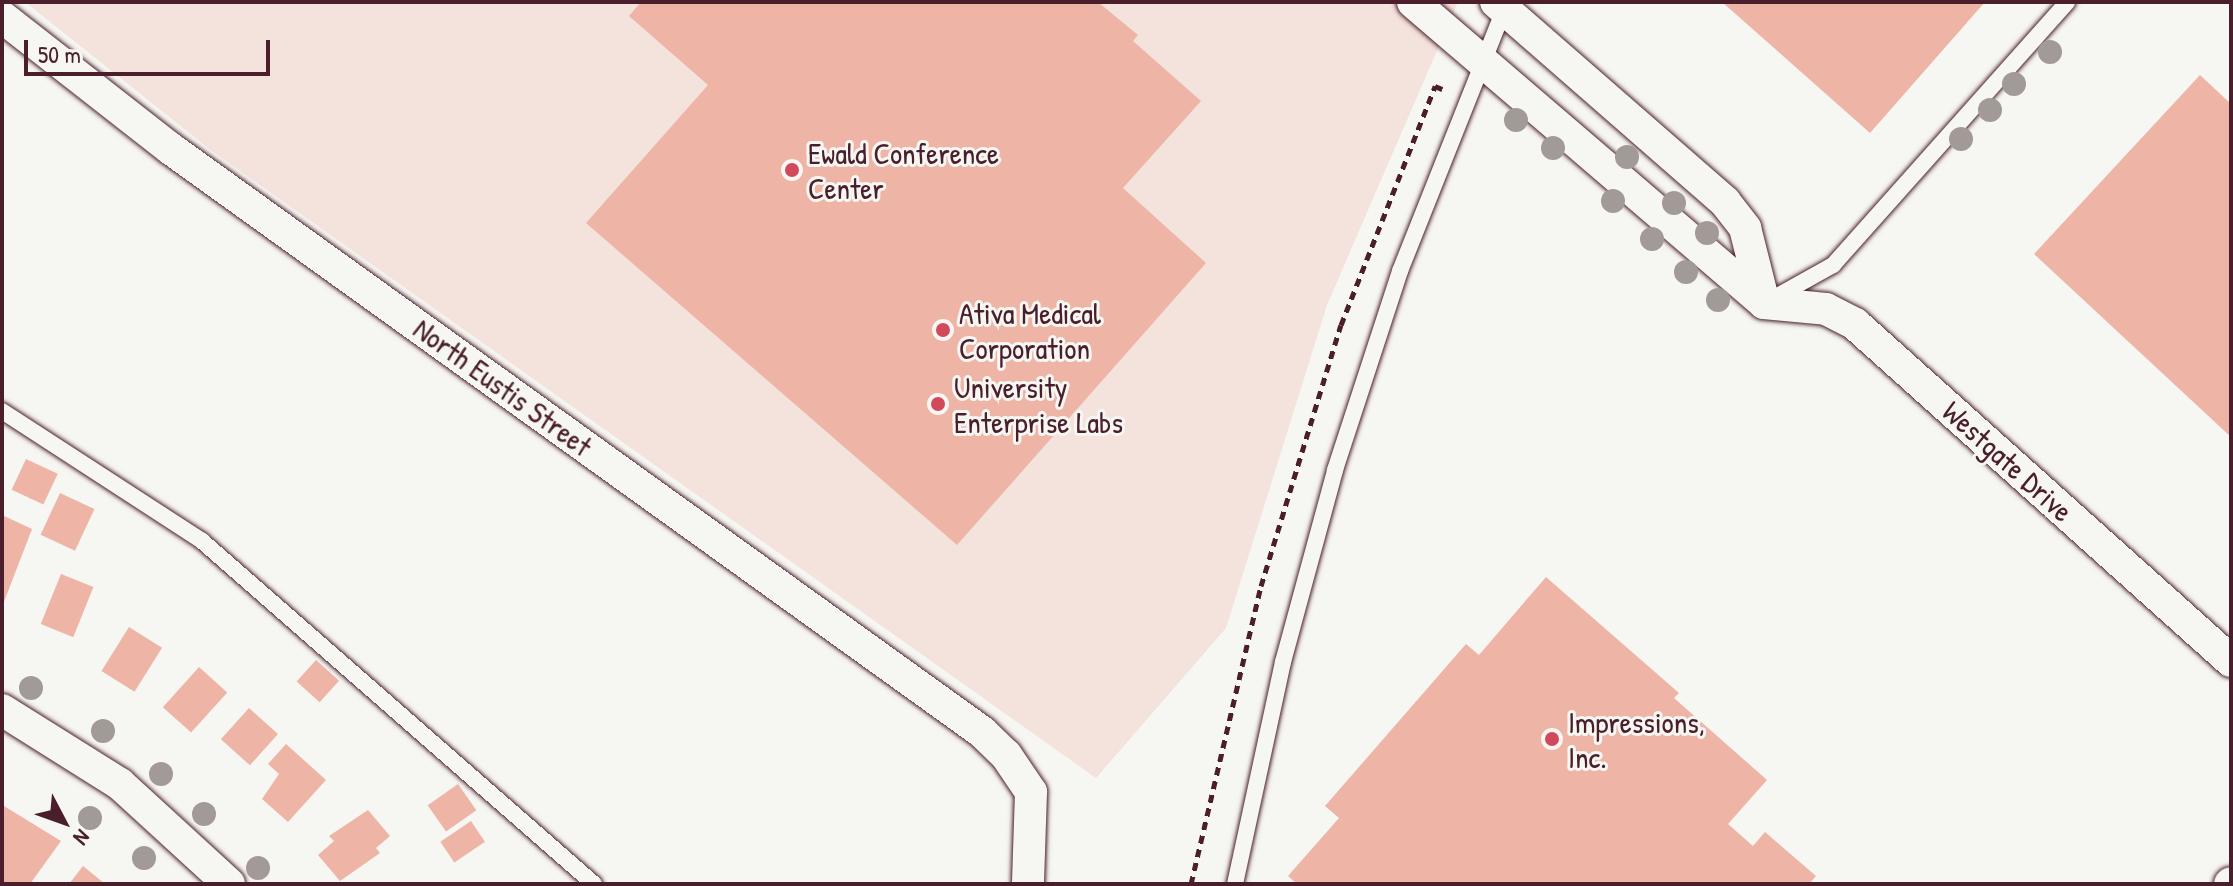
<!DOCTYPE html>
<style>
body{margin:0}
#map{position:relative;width:2233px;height:886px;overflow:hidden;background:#f6f6f2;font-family:"Patrick Hand",sans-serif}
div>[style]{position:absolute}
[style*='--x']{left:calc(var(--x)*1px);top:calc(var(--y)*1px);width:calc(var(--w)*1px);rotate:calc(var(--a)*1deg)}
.built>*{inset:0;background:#f4e2dc}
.building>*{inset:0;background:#eeb5a7;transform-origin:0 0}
.path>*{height:5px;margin-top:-2.5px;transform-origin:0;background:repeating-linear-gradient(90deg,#4a1f2b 0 8px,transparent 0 14px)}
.roads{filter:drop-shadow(0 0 2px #4a1f2b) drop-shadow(0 0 2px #4a1f2b)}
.lane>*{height:16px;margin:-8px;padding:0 8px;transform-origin:8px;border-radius:8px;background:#f6f6f2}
.street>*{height:32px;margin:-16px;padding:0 16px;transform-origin:16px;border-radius:16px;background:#f6f6f2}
.trees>*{width:24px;height:24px;margin:-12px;border-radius:50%;background:#a29a96}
.dots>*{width:22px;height:22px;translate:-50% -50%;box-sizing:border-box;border:4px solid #f6f6f2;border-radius:50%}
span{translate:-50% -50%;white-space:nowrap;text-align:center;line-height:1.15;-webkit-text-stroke:6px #f6f6f2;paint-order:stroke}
.poi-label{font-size:30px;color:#4a1f2b}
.left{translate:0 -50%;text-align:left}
.street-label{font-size:30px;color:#4a1f2b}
.frame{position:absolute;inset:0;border:4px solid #4a1f2b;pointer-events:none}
.north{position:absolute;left:24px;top:782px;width:80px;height:80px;-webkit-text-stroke:6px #f6f6f2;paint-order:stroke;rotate:131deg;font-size:22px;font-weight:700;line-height:32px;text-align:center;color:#4a1f2b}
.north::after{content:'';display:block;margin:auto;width:28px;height:36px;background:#4a1f2b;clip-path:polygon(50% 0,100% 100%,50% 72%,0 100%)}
.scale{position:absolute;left:24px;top:40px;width:246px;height:36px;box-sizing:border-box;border:4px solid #4a1f2b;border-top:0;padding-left:10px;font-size:24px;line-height:28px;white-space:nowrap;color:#4a1f2b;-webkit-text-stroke:6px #f6f6f2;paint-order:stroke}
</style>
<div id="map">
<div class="built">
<i style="clip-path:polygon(25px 2px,1458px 2px,1327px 305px,1226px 628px,1096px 778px,212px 151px)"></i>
</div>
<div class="building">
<i style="clip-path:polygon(641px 2px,1098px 2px,1138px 35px,1133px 41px,1201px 101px,1123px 188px,1206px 263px,957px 545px,586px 223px,708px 85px,629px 16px)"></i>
<i style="clip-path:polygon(1722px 2px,1985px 2px,1870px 133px)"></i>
<i style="clip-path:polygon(2200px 75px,2231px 104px,2231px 437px,2034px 254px)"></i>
<i style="left:26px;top:459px;width:35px;height:34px;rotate:25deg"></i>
<i style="left:60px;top:493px;width:38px;height:46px;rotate:25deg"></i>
<i style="clip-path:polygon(2px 515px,32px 529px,2px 607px)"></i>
<i style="left:61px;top:574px;width:35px;height:54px;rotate:22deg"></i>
<i style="clip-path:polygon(1546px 577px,1679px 693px,1674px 698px,1767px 780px,1728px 824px,1753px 846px,1765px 832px,1816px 876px,1809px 884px,1297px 884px,1288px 876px,1339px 818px,1325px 806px,1466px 644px,1479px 655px)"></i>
<i style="left:129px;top:627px;width:39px;height:52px;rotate:32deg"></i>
<i style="left:316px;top:660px;width:31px;height:29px;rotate:42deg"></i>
<i style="left:199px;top:667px;width:38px;height:54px;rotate:42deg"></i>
<i style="left:249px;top:708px;width:39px;height:42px;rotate:42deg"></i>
<i style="clip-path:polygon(286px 744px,326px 780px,288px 822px,262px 799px,279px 774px,268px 764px)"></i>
<i style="left:458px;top:784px;width:32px;height:37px;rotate:55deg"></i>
<i style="clip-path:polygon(4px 806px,61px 841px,30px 884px,2px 884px)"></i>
<i style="clip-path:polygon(368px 810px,390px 836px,376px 848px,380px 853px,340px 881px,318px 855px,334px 841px,329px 836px)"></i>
<i style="left:471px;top:821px;width:25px;height:37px;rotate:56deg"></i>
<i style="clip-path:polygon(83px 866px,105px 884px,69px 884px)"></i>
</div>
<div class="path">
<i style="--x:1191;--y:884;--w:306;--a:-76.8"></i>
<i style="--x:1261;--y:586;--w:273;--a:-73"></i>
<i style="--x:1341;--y:325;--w:257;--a:-68.5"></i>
<i style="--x:1435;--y:86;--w:8;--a:23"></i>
</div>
<div class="roads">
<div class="lane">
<i style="--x:1772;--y:299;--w:70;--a:-29.1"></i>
<i style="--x:1833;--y:265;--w:352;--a:-48.3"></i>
<i style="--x:2;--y:411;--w:239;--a:33"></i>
<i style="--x:202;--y:541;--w:521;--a:41.19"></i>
<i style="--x:1235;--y:884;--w:227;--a:-77.8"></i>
<i style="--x:1283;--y:662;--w:199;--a:-74.8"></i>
<i style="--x:1335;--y:470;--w:209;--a:-71.9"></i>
<i style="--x:1400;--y:271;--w:287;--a:-68.3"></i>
</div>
<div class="street">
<i style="--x:1413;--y:2;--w:462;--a:40.6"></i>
<i style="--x:1764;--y:303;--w:62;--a:5.5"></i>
<i style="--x:1826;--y:309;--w:33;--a:27"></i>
<i style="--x:1855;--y:324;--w:505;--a:41.87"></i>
<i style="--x:1496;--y:2;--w:304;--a:41.1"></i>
<i style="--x:1725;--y:202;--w:33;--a:52"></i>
<i style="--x:1745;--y:228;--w:77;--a:75.8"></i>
<i style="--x:2;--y:17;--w:214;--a:38"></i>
<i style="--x:171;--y:149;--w:999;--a:35.71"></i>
<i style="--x:982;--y:732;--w:33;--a:44"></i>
<i style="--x:1006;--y:755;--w:45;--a:56"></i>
<i style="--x:1031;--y:792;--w:92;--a:91.9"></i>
<i style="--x:2;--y:710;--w:139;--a:32.1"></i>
<i style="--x:120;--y:784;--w:148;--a:42.5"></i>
<i style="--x:2230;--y:884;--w:1;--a:-45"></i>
</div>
</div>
<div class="trees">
<i style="left:2050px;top:52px"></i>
<i style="left:2014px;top:84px"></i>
<i style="left:1990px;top:110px"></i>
<i style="left:1516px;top:120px"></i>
<i style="left:1961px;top:139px"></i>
<i style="left:1553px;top:148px"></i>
<i style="left:1627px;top:157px"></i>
<i style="left:1613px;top:201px"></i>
<i style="left:1674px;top:203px"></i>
<i style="left:1707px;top:233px"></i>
<i style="left:1652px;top:239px"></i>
<i style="left:1686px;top:272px"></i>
<i style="left:1718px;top:300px"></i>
<i style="left:31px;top:688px"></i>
<i style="left:103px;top:731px"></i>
<i style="left:161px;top:774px"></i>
<i style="left:204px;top:814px"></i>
<i style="left:90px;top:818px"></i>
<i style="left:144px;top:858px"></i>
<i style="left:258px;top:868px"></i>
</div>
<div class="dots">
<i style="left:792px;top:170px;background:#d1495b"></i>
<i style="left:943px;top:330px;background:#d1495b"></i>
<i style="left:938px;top:404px;background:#d1495b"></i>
<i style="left:1552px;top:739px;background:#d1495b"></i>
</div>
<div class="poi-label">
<span class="left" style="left:808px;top:170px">Ewald Conference<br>Center</span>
<span class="left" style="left:959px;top:330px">Ativa Medical<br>Corporation</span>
<span class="left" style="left:954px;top:404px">University<br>Enterprise Labs</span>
<span class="left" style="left:1568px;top:739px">Impressions,<br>Inc.</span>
</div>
<div class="street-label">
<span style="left:503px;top:387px;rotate:36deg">North Eustis Street</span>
<span style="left:2008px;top:461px;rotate:42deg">Westgate Drive</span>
</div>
<div class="frame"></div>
<div class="north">N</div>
<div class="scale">50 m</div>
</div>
